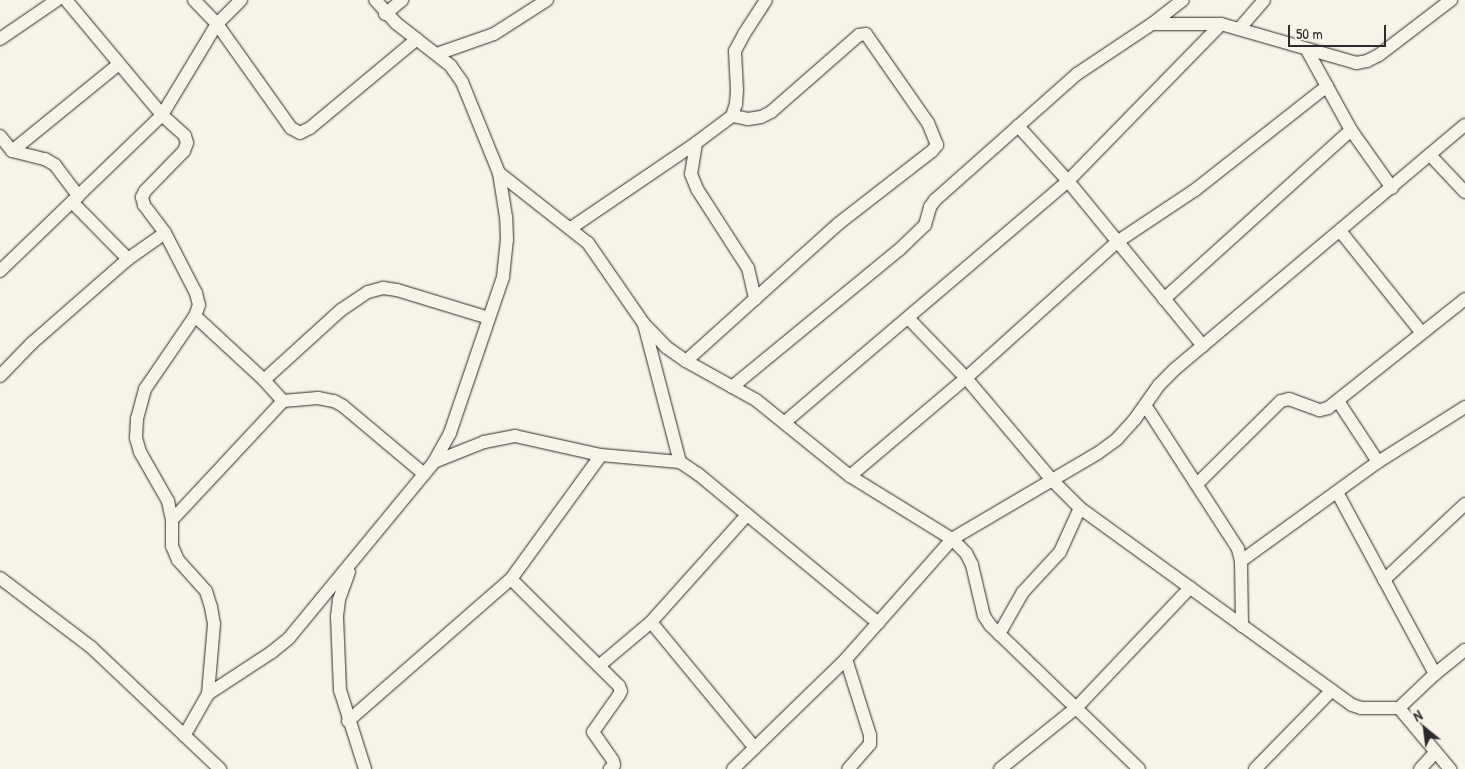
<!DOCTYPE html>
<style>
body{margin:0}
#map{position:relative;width:1465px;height:769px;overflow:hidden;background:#f7f3e8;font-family:"Patrick Hand",sans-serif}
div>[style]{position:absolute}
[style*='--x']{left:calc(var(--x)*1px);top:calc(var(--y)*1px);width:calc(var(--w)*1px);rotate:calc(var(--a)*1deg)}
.roads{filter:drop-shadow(0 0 1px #2b2b2b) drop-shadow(0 0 1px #2b2b2b)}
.street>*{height:12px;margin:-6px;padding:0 6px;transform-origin:6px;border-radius:6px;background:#f7f3e8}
span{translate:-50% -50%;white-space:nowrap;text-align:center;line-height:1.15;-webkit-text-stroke:5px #f7f3e8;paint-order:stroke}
.north{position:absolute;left:1400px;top:704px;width:50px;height:50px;-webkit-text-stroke:4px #f7f3e8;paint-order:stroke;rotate:331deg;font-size:14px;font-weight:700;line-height:20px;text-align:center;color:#2b2b2b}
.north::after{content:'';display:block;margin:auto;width:18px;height:22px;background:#2b2b2b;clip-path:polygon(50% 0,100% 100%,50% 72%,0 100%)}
.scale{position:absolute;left:1288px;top:25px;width:98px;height:22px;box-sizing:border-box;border:2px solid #2b2b2b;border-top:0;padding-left:6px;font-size:15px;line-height:18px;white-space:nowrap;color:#2b2b2b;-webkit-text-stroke:4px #f7f3e8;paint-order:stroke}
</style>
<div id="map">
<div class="roads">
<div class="street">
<i style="--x:66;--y:0;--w:150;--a:50.1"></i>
<i style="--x:162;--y:115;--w:31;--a:42"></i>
<i style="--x:185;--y:136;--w:7;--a:74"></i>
<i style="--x:187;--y:143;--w:9;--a:111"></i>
<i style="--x:184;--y:151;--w:56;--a:134.3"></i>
<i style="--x:145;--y:191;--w:7;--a:117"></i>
<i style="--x:142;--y:197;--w:8;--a:76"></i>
<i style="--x:144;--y:205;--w:35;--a:53"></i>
<i style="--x:165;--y:233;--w:68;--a:62.7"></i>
<i style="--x:196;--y:293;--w:12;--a:76"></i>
<i style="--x:199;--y:305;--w:12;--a:110"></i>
<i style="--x:195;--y:316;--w:88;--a:124.4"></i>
<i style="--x:145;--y:389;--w:31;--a:105"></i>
<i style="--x:137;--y:419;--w:19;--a:93"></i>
<i style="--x:136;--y:438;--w:15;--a:74"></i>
<i style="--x:140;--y:452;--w:56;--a:60.3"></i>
<i style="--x:168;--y:501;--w:19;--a:78"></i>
<i style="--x:172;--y:520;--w:26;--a:90"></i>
<i style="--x:172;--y:546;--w:15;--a:67"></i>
<i style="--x:178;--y:560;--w:42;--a:47.9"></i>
<i style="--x:206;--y:591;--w:17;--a:73"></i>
<i style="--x:211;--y:607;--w:17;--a:80"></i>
<i style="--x:214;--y:624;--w:70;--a:94.9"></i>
<i style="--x:208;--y:694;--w:48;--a:119.7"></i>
<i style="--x:194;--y:0;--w:33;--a:46"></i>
<i style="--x:217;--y:24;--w:128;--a:54.6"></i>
<i style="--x:291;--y:128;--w:10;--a:29"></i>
<i style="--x:300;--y:133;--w:11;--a:-27"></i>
<i style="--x:310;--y:128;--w:139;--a:-39.8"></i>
<i style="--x:385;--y:14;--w:22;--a:-39"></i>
<i style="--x:1152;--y:24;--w:69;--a:0"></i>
<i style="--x:1221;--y:24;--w:141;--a:16.1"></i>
<i style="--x:1356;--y:63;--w:11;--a:-10"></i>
<i style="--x:1367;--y:61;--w:13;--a:-27"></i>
<i style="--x:1379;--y:55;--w:91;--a:-37.4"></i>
<i style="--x:1239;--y:29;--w:38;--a:-49"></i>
<i style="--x:0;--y:39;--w:69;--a:-34.4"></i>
<i style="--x:1307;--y:50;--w:91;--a:61.2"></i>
<i style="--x:1351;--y:130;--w:71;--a:54.7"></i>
<i style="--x:437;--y:54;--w:60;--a:-19.3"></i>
<i style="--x:494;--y:34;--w:63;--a:-32.7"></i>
<i style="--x:1018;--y:126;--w:74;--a:47.7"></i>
<i style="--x:1068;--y:181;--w:213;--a:50.7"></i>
<i style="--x:0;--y:136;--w:19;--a:51"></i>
<i style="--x:12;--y:151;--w:34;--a:14"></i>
<i style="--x:45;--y:159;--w:12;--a:31"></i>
<i style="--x:55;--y:165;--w:39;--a:53"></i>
<i style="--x:696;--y:143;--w:31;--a:99"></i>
<i style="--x:691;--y:174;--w:16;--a:68"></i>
<i style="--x:697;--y:189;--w:94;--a:57.2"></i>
<i style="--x:748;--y:268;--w:32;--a:77"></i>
<i style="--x:12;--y:151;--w:138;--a:-39.1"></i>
<i style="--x:1430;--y:155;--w:51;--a:46.6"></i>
<i style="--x:499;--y:173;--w:113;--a:38.2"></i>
<i style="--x:588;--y:243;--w:98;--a:55.3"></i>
<i style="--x:644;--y:324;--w:32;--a:46"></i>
<i style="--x:666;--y:347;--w:24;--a:35"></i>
<i style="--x:686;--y:361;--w:80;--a:29.1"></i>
<i style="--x:756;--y:400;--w:121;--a:39"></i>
<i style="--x:850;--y:476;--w:120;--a:31.7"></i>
<i style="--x:952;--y:539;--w:20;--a:45"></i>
<i style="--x:966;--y:553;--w:13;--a:63"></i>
<i style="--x:972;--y:565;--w:52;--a:76.8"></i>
<i style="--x:984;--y:616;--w:11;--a:56"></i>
<i style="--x:990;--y:625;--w:207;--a:44"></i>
<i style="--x:72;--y:202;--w:80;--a:45.5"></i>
<i style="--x:571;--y:228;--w:151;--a:-34.2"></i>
<i style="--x:696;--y:143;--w:45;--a:-36.9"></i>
<i style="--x:732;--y:116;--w:13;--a:-72"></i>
<i style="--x:736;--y:104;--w:14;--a:-86"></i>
<i style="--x:737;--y:90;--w:39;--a:-93"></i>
<i style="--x:735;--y:51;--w:19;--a:-62"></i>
<i style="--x:744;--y:34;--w:40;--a:-57.1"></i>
<i style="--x:1341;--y:232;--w:129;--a:51.3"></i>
<i style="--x:0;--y:271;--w:225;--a:-43.9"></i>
<i style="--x:162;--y:115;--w:106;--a:-58.9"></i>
<i style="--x:217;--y:24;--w:34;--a:-45"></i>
<i style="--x:1164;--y:299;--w:252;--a:-42.1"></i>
<i style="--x:195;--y:316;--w:94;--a:42.8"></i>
<i style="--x:264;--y:380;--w:28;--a:48"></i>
<i style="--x:908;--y:318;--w:83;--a:46"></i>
<i style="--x:966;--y:378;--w:132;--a:49.9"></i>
<i style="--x:1051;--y:479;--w:41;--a:45"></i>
<i style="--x:1080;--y:508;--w:336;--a:35.9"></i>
<i style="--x:1352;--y:705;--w:9;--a:18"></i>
<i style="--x:1361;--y:708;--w:38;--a:0"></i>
<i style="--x:1399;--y:708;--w:50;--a:-43.4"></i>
<i style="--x:1435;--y:674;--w:38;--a:-39"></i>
<i style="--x:644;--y:324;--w:143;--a:75.4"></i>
<i style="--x:686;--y:361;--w:205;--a:-42"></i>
<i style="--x:838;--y:224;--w:119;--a:-37.8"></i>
<i style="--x:932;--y:151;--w:8;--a:-50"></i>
<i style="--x:937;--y:145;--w:24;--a:-112"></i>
<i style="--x:928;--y:123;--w:108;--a:-124.9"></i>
<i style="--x:866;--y:34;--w:7;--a:172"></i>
<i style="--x:859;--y:35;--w:117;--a:138.8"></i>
<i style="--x:771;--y:112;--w:11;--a:153"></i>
<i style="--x:761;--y:117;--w:13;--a:171"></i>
<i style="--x:748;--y:119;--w:16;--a:-169"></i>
<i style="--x:0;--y:376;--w:46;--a:-45.9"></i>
<i style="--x:32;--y:343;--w:128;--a:-41.2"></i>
<i style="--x:128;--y:259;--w:45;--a:-35.1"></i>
<i style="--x:264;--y:380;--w:104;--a:-42.3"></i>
<i style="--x:341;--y:310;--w:32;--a:-34"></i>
<i style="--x:368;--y:292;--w:16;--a:-15"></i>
<i style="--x:383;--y:288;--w:14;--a:8"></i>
<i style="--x:397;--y:290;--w:96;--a:16.9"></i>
<i style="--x:732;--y:387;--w:216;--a:-39.4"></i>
<i style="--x:899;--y:250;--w:36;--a:-44"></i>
<i style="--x:925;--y:225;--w:19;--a:-74"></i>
<i style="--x:930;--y:207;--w:9;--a:-54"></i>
<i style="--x:935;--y:200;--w:190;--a:-41.6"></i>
<i style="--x:1077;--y:74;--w:90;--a:-33.7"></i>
<i style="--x:1152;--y:24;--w:39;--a:-38"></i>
<i style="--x:1338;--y:401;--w:73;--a:56.7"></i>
<i style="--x:1145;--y:405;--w:171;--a:57.1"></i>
<i style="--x:1238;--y:549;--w:12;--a:76"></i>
<i style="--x:1241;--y:561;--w:65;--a:89.1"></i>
<i style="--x:785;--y:422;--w:372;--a:-40.4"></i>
<i style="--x:1068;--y:181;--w:219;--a:-45.7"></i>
<i style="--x:434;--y:462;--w:54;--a:-21.8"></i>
<i style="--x:484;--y:442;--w:32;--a:-11"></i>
<i style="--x:515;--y:436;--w:88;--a:12.5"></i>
<i style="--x:601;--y:455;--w:79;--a:5.1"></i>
<i style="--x:680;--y:462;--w:22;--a:34"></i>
<i style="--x:698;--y:474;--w:234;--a:39.6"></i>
<i style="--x:850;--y:476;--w:152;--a:-40.2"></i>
<i style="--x:966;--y:378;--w:203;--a:-42"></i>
<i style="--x:1117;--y:242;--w:94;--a:-33.7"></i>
<i style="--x:1195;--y:190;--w:168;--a:-38.2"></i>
<i style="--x:1197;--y:484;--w:118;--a:-44.7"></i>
<i style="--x:1281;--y:401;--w:8;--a:-14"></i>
<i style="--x:1289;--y:399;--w:33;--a:20"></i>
<i style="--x:1320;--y:410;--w:8;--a:-14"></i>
<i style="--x:1328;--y:408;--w:175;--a:-38.5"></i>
<i style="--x:1337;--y:492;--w:207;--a:61.7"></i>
<i style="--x:172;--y:520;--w:163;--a:-47"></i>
<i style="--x:283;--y:401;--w:35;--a:-5"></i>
<i style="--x:318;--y:398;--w:16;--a:11"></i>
<i style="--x:334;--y:401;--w:10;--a:29"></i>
<i style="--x:343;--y:406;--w:106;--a:40"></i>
<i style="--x:1241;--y:561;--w:169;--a:-35.9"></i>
<i style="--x:1378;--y:462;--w:103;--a:-32.3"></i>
<i style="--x:349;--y:572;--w:30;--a:110"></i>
<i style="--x:339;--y:600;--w:16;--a:97"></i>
<i style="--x:337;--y:616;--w:74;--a:87.7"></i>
<i style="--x:340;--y:690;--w:83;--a:72.4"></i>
<i style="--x:0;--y:578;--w:114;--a:37.2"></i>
<i style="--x:91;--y:647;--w:178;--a:43.4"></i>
<i style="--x:511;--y:579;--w:152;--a:44.7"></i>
<i style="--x:619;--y:686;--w:5;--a:68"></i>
<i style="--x:621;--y:691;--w:4;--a:117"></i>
<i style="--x:619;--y:695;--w:45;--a:125.1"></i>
<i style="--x:593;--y:732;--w:35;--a:55"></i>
<i style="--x:613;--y:761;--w:4;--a:76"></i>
<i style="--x:614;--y:765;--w:6;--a:135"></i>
<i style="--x:1384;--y:580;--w:111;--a:-43.2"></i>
<i style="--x:651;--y:622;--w:163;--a:50.5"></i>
<i style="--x:999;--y:634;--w:48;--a:-60.3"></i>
<i style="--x:1023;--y:592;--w:54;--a:-47.2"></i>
<i style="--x:1060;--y:552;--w:48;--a:-65.6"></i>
<i style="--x:846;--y:659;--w:80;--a:72.5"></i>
<i style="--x:870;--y:735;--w:9;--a:90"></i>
<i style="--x:870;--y:744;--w:33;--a:131"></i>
<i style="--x:600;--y:665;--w:67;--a:-40.1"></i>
<i style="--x:651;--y:622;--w:144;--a:-48.1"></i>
<i style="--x:208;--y:694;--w:77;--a:-33.3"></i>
<i style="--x:272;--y:652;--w:22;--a:-39"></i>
<i style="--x:289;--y:638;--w:228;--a:-50.5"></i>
<i style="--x:434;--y:462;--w:33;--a:-61"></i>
<i style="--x:450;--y:433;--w:165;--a:-71.2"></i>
<i style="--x:503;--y:277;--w:37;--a:-84"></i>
<i style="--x:507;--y:240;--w:23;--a:-92"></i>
<i style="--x:506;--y:217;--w:45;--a:-99"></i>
<i style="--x:499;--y:173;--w:98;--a:-112.1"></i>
<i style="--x:462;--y:82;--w:19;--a:-125"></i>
<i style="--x:451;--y:66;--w:70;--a:-142"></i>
<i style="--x:396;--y:23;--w:31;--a:-132"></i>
<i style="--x:1399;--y:708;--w:80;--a:50.1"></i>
<i style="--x:348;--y:721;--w:216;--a:-41.1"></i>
<i style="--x:511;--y:579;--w:153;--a:-54"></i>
<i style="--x:733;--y:769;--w:158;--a:-44.2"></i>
<i style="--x:846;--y:659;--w:160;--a:-48.5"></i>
<i style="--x:952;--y:539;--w:169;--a:-30.5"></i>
<i style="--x:1098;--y:453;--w:24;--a:-36"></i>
<i style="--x:1117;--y:439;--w:27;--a:-48"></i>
<i style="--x:1135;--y:419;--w:42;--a:-54.8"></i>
<i style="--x:1159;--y:385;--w:23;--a:-45"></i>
<i style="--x:1175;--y:369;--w:379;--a:-40.1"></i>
<i style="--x:1000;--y:769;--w:97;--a:-38.8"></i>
<i style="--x:1076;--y:708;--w:166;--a:-46.5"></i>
<i style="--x:1255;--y:769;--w:110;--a:-45.7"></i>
<i style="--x:1420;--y:769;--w:23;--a:-47"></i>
</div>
</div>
<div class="north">N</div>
<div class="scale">50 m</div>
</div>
